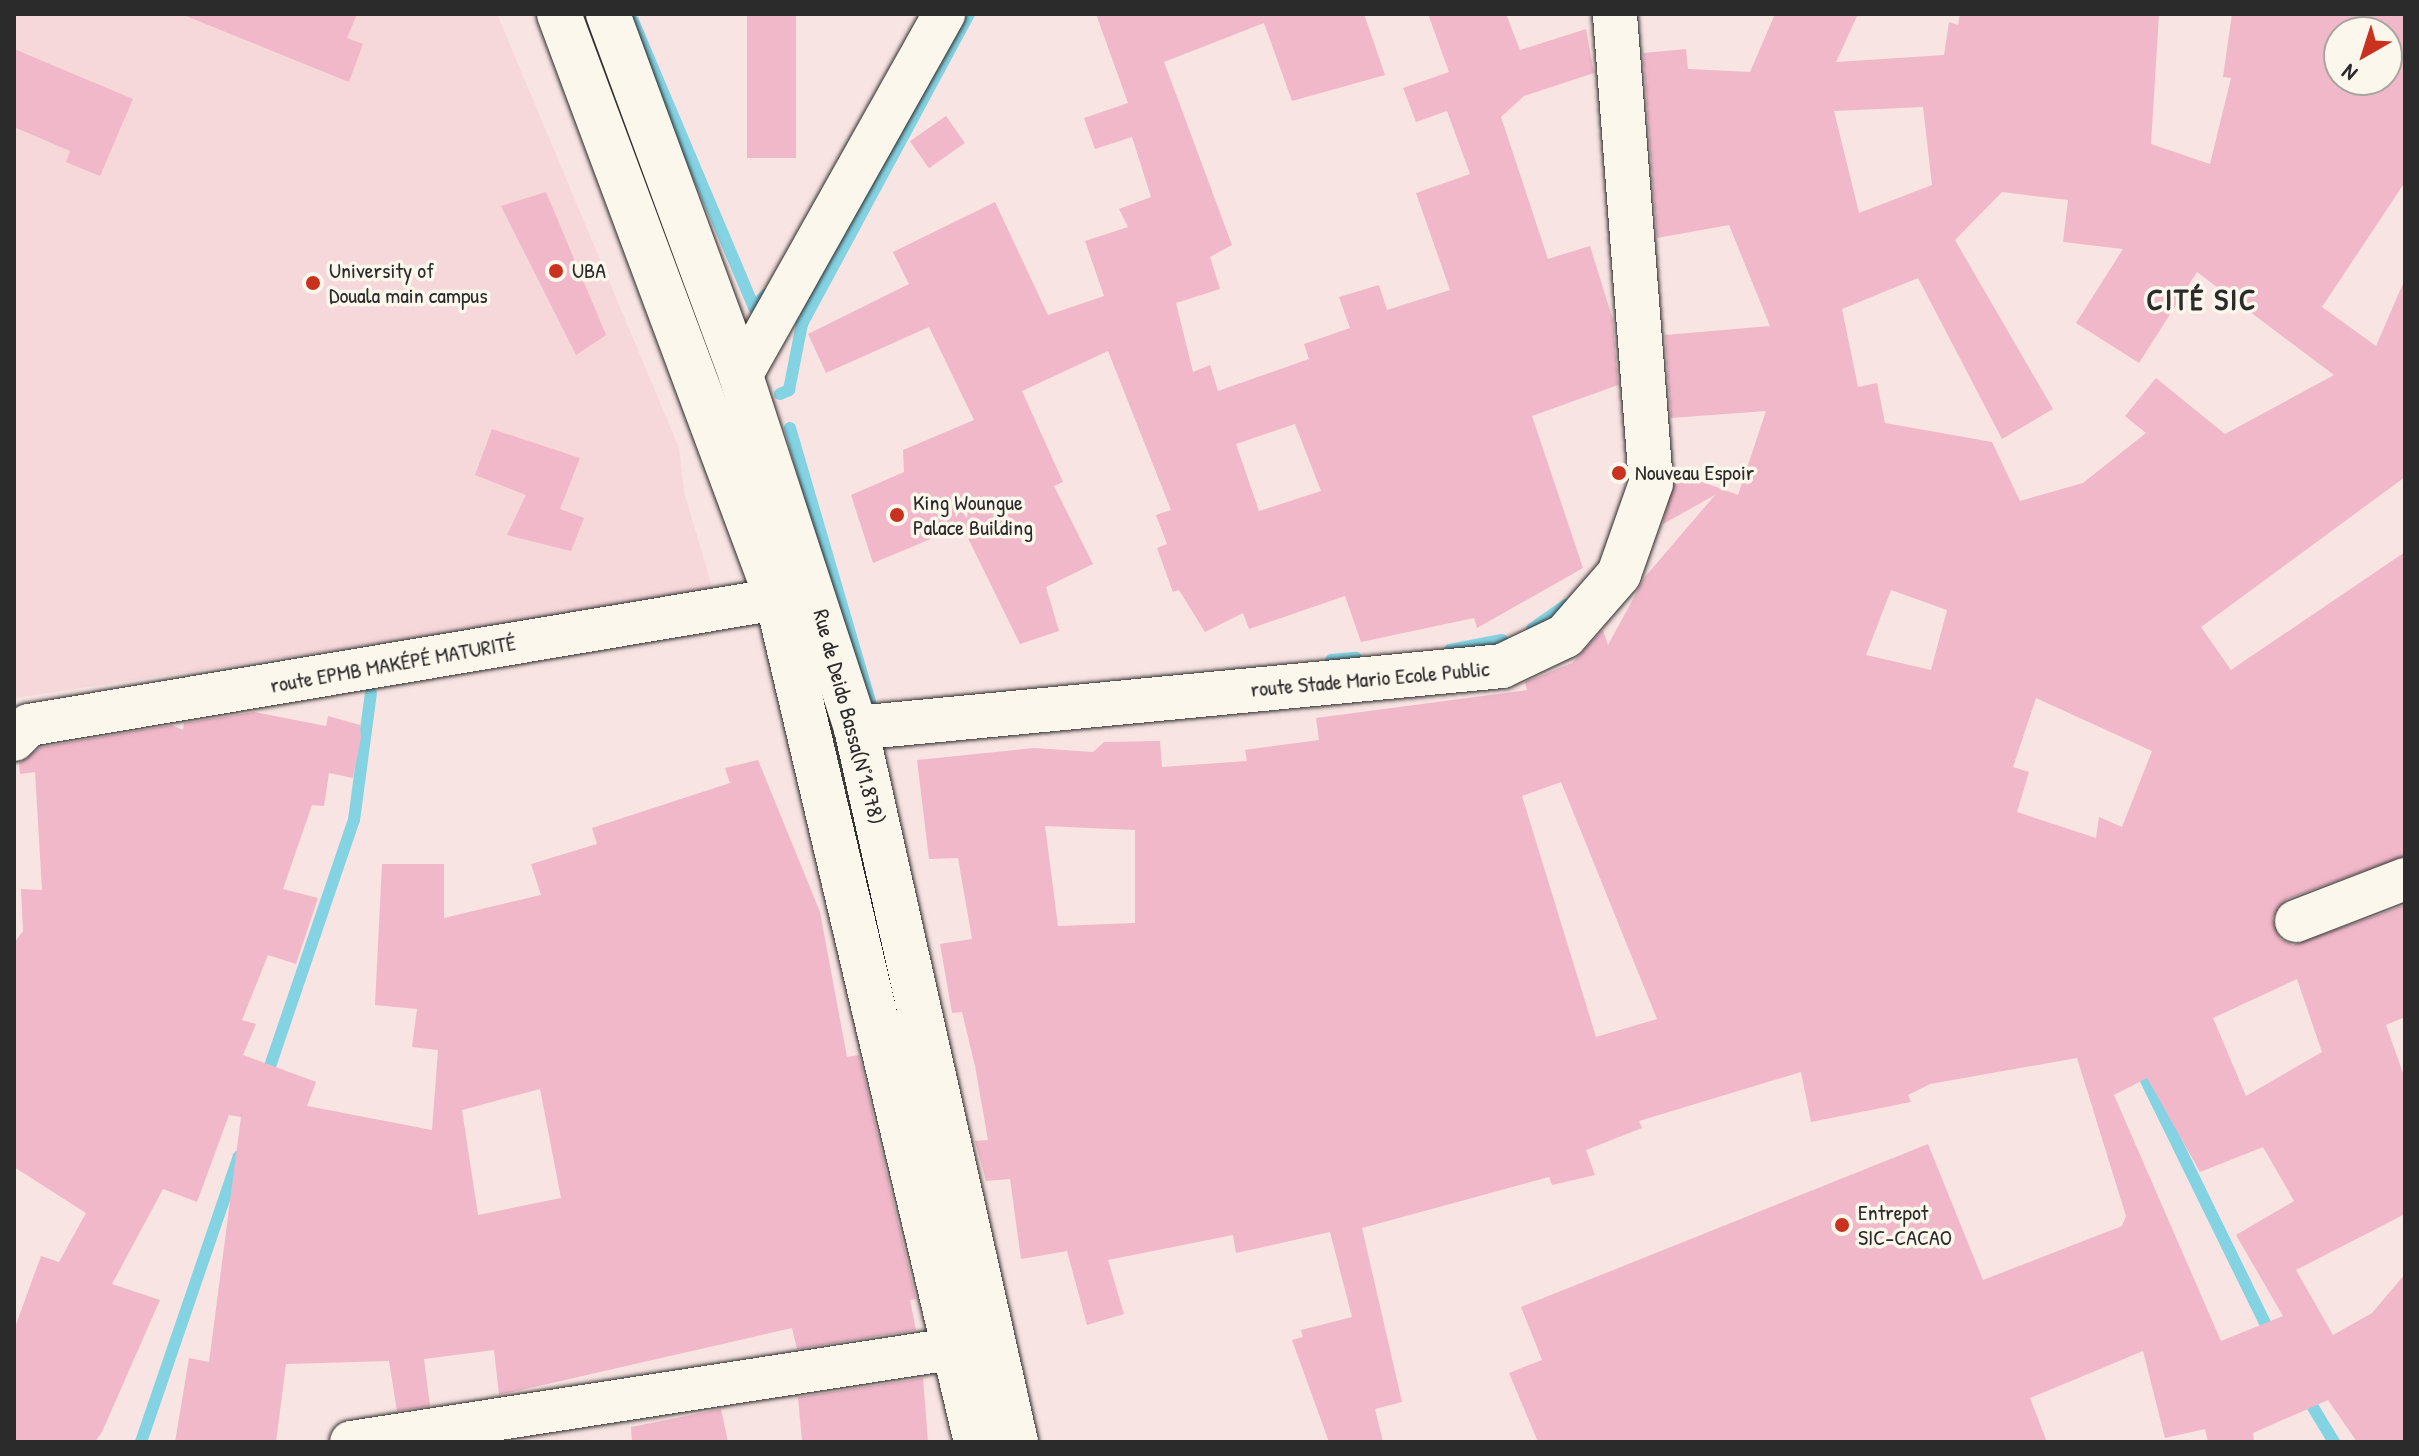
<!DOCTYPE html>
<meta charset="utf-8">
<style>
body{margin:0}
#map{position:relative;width:2419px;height:1456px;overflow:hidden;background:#f8e4e2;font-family:"Patrick Hand",sans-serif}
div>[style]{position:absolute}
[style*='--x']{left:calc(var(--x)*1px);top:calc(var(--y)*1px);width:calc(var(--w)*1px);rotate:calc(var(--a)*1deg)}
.built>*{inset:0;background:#f6d7da}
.stream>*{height:12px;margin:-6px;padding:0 6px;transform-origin:6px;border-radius:6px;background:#84d3e3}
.building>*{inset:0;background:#f1b8c9;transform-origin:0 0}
.roads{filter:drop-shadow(0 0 2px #2b2b2b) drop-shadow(0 0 2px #2b2b2b)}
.minor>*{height:42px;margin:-21px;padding:0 21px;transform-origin:21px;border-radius:21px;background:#fbf7ec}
.tertiary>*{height:44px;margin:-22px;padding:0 22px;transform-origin:22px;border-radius:22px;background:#fbf7ec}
.secondary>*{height:44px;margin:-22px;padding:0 22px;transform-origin:22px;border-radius:22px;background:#fbf7ec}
.dots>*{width:22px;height:22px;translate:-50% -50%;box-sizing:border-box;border:4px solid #fbf7ec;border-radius:50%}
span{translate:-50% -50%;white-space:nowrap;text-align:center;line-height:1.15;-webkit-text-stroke:7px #fbf7ec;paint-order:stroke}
.poi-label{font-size:22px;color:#2b2b2b}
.left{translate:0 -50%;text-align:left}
.street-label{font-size:22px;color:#2b2b2b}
.district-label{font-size:30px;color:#2b2b2b;font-weight:700;letter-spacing:2px}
.frame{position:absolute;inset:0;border:16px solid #2b2b2b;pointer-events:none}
.north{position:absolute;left:2323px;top:16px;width:80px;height:80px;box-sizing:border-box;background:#fbf7ec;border:2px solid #a8a59f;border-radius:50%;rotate:219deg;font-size:22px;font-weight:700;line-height:32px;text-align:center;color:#2b2b2b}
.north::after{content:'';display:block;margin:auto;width:28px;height:36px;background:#c8321e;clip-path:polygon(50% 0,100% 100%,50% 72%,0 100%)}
</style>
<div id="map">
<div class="built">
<i style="clip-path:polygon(14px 14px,497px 14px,679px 448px,684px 492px,714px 593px,14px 698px)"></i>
</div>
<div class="stream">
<i style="--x:633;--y:21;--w:311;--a:67.1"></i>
<i style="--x:754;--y:307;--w:18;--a:-45"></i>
<i style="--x:780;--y:394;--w:10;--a:-24"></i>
<i style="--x:789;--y:390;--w:67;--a:-78.9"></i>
<i style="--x:802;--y:324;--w:352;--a:-61.7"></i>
<i style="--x:790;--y:428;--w:302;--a:73.7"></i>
<i style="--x:1532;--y:629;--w:42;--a:-35.2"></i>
<i style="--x:1450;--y:650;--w:53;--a:-10.9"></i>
<i style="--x:1331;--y:660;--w:25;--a:-5"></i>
<i style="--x:2141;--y:1070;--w:297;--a:63.9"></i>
<i style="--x:266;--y:1078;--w:273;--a:-71.2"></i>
<i style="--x:354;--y:820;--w:128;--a:-82.4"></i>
<i style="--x:2305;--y:1394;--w:56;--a:58.9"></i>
<i style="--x:141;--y:1442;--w:302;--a:-71.1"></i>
</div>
<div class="building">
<i style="clip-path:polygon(181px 14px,357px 14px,347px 38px,363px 44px,349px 82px)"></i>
<i style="left:747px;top:14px;width:49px;height:144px"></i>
<i style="clip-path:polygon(evenodd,1096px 14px,1364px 14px,1385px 75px,1292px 101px,1264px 23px,1164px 62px,1232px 245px,1210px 257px,1220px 289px,1176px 303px,1193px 372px,1210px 365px,1218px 391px,1309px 359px,1304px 344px,1350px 328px,1339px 297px,1379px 285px,1387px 310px,1450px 290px,1416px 193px,1470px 174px,1447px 111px,1416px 122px,1403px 88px,1449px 72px,1428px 14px,1506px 14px,1520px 50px,1586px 29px,1594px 73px,1524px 96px,1501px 117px,1548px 259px,1590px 246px,1613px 320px,1618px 385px,1532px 416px,1583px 568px,1477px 628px,1474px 618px,1361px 642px,1345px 596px,1249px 629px,1243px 613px,1205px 632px,1179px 590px,1173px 592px,1157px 548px,1167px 544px,1156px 515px,1171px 510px,1108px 351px,1022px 391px,1063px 482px,1054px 486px,1093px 564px,1046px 587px,1059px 631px,1020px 644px,962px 526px,873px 563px,851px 495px,904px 472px,903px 450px,974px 420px,929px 327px,826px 373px,808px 334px,909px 284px,893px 252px,995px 202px,1048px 315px,1104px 296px,1085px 241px,1128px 227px,1119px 209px,1151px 197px,1132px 137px,1095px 149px,1084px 118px,1128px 103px,1096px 14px,1295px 424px,1321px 491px,1259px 511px,1236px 444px,1295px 424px)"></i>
<i style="clip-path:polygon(evenodd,1775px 14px,1858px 14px,1836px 62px,1944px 55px,1949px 22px,1958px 25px,1960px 14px,2159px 14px,2151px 144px,2210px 164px,2231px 78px,2223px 77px,2232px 14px,2405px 14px,2405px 182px,2322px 307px,2376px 346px,2405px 279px,2405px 477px,2201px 627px,2231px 670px,2405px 552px,2405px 856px,2287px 899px,2272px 918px,2280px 939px,2293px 945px,2405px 905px,2405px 1017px,2386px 1025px,2405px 1079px,2405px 1214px,2296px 1270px,2333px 1335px,2372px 1313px,2405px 1274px,2405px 1442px,2357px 1442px,2328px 1400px,2253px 1433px,2254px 1442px,2208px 1442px,2205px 1429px,2165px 1438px,2143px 1351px,2030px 1398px,2047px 1442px,1538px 1442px,1509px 1373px,1542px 1360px,1521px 1307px,1928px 1144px,1983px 1280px,2122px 1226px,2126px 1216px,2077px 1058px,1930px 1084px,1908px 1095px,1911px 1102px,1811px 1122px,1801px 1072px,1639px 1121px,1642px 1128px,1586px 1150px,1595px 1175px,1552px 1185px,1549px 1177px,1362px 1228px,1402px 1402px,1375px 1409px,1383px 1442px,1329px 1442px,1292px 1340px,1303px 1337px,1301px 1330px,1352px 1317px,1330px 1232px,1236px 1253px,1233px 1235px,1108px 1260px,1124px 1314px,1087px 1325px,1067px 1251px,1021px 1259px,1010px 1179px,986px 1181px,975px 1141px,988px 1140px,975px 1066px,962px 1012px,952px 1013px,940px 944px,972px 939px,958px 858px,929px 859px,917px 760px,1034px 748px,1093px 752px,1104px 742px,1160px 741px,1162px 767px,1247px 761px,1245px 750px,1319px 740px,1316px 718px,1527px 690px,1525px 682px,1572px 663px,1603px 630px,1608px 645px,1645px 577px,1715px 495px,1663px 524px,1675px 472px,1738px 495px,1766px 411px,1671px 418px,1665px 335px,1770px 326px,1729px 225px,1657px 238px,1643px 53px,1686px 49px,1688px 69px,1750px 72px,1775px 14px,2339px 32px,2387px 32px,2387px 80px,2339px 80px,2339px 32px,1775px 14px,1923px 107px,1932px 185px,1859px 213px,1834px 111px,1923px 107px,1775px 14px,2002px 192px,2068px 200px,2063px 242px,2123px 249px,2076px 323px,2139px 363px,2197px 272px,2334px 375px,2225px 434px,2156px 378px,2125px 416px,2146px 433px,2083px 483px,2020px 501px,1992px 442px,1885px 423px,1877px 383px,1858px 387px,1842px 309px,1918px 278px,2002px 439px,2053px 409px,1955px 240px,2002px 192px,1775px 14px,1891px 590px,1947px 610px,1931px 670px,1866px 655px,1891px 590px,1775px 14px,2036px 698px,2152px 751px,2122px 827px,2099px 817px,2096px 838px,2017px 812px,2029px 772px,2013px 767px,2036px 698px,1775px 14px,1561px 782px,1657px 1019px,1596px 1037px,1522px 796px,1561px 782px,1775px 14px,1045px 826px,1135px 830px,1135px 923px,1058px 926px,1045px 826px,1775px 14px,2297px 979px,2322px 1052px,2246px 1096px,2213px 1018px,2297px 979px,1775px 14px,2147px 1078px,2200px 1172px,2263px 1147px,2294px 1201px,2236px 1235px,2283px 1316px,2221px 1341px,2114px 1095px,2147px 1078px)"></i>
<i style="clip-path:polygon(14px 49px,133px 99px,100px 176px,66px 162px,70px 151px,14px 127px)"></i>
<i style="left:946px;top:116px;width:33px;height:44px;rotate:55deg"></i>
<i style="clip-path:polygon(546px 192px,606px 335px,576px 355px,501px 206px)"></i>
<i style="clip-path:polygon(492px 429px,580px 458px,560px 509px,584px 518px,571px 551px,507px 535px,526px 495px,475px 475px)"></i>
<i style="clip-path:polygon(evenodd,254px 712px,326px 726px,328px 716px,360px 725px,361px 738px,353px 778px,329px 773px,324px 806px,312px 805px,283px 889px,318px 898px,296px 964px,268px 955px,242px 1020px,256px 1024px,243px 1055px,316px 1082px,307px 1106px,432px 1130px,438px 1050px,412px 1047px,417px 1009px,375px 1005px,382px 864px,444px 864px,444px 918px,541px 895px,531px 864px,597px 844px,592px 828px,730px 783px,725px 768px,758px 760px,820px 912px,847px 1057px,859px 1055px,916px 1299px,910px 1300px,916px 1330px,797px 1349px,792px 1328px,499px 1395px,494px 1350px,424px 1359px,430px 1406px,397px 1411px,389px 1361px,286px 1364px,276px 1442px,175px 1442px,189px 1358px,209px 1362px,241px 1117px,229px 1115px,197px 1202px,163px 1189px,112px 1284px,160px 1300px,102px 1432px,95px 1442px,14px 1442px,14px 1330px,41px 1256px,59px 1262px,86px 1213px,14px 1167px,14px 943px,23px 931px,21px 889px,42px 890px,35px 772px,20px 774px,19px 763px,41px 747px,172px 725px,183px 730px,184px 723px,254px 712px,540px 1089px,561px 1198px,478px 1215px,462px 1110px,540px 1089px)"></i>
<i style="clip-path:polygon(923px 1378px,928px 1442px,802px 1442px,798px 1397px)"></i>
<i style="clip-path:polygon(721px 1409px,728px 1442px,632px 1442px,631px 1427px)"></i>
</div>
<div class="roads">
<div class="minor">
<i style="--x:741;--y:376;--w:415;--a:-60.7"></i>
<i style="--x:14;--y:740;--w:21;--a:-45"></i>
<i style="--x:29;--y:725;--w:759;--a:-9.56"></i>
<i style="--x:2296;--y:921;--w:117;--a:-21.1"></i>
<i style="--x:351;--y:1442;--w:647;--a:-8.81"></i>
</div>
<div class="tertiary">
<i style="--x:856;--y:728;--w:649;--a:-5.48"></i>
<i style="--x:1502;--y:666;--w:70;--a:-25.5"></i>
<i style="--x:1565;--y:636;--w:82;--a:-48.9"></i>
<i style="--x:1619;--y:574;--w:96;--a:-70.6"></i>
<i style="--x:1651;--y:483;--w:470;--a:-94.4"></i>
</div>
<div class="secondary">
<i style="--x:559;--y:14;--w:624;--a:69.56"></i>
<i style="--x:777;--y:599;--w:866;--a:76.72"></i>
<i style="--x:608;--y:14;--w:386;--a:69.8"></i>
<i style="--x:741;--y:376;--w:370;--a:71.9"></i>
<i style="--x:856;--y:728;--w:732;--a:77.37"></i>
</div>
</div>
<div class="dots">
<i style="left:556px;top:271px;background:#c8321e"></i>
<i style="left:313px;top:283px;background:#c8321e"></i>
<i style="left:1619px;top:473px;background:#c8321e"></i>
<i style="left:897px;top:515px;background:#c8321e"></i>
<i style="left:1842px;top:1225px;background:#c8321e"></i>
</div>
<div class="poi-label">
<span class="left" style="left:329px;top:283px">University of<br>Douala main campus</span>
<span class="left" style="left:572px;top:271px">UBA</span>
<span class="left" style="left:1635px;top:473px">Nouveau Espoir</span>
<span class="left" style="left:913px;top:515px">King Woungue<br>Palace Building</span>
<span class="left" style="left:1858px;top:1225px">Entrepot<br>SIC-CACAO</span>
</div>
<div class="street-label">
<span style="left:393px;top:664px;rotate:-10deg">route EPMB MAKÉPÉ MATURITÉ</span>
<span style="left:1370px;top:679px;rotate:-5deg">route Stade Mario Ecole Public</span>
<span style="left:849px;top:717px;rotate:75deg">Rue de Deido Bassa(N°1.878)</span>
</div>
<div class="district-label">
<span style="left:2202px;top:299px">CITÉ SIC</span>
</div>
<div class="frame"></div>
<div class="north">N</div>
</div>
